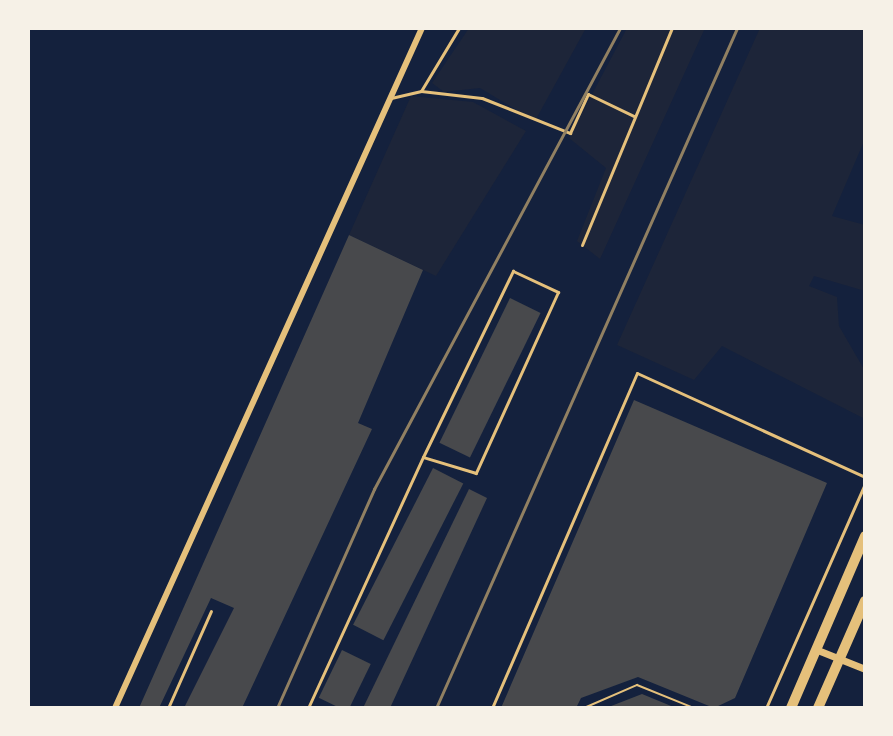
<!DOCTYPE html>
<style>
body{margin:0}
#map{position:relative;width:893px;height:736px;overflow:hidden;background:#14213d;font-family:Merriweather,serif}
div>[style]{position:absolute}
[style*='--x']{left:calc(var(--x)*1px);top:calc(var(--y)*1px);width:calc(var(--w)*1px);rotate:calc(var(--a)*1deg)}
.green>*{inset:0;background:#1d2539}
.building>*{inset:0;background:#48494c;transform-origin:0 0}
.path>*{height:2px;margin:-1px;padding:0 1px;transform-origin:1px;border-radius:1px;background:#e5c07b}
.service>*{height:3px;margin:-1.5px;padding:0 1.5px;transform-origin:1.5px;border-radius:1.5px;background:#e5c07b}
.minor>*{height:6px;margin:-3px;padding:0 3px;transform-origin:3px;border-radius:3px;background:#e5c07b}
.tertiary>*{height:7px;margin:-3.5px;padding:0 3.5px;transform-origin:3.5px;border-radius:3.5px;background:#e5c07b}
.trunk>*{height:10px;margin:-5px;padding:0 5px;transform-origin:5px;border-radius:5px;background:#e5c07b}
.rail>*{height:3px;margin:-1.5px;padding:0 1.5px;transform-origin:1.5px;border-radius:1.5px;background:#918062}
span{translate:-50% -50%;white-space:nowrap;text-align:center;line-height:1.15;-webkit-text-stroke:8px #f6f1e7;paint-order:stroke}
.frame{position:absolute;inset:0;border:30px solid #f6f1e7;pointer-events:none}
</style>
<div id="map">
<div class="green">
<i style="clip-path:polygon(469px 28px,586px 28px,535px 121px,480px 88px,444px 92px,432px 83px)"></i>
<i style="clip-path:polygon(627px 28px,705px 28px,600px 259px,577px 241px,606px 168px,569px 138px)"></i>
<i style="clip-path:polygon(760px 28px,865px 28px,865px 139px,832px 216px,865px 225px,865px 291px,814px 276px,809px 286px,837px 297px,839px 326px,865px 371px,865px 419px,722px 346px,694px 380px,617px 345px)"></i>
<i style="clip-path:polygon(411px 96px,473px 102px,526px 131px,436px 276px,349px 235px)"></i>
</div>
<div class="building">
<i style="clip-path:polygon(349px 235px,423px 270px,358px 423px,372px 429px,242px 708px,184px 708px,234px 608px,211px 598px,159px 708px,139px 708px)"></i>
<i style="left:510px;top:298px;width:34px;height:161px;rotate:26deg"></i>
<i style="clip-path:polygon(634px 400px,827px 483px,735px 698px,714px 708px,638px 677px,581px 698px,576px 708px,501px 708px)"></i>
<i style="left:433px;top:468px;width:34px;height:176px;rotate:27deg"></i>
<i style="clip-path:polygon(469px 489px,487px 498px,390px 708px,363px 708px)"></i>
<i style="left:342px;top:650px;width:32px;height:53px;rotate:26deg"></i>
<i style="clip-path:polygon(642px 694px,676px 708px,606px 708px)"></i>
</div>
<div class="path">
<i style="--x:584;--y:708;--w:58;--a:-23.5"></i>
<i style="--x:637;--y:685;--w:61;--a:22"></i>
</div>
<div class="service">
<i style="--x:421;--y:91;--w:61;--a:6.5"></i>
<i style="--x:482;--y:98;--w:95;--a:21.7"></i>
<i style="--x:570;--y:133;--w:43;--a:-65.2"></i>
<i style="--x:588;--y:94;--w:51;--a:25.6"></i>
<i style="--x:391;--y:98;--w:31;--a:-13"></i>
<i style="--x:421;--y:91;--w:74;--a:-58.9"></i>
<i style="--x:582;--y:245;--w:235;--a:-67.5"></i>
<i style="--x:168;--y:708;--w:106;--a:-66.1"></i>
<i style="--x:308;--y:708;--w:276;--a:-65.4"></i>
<i style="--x:423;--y:457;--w:207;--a:-64.2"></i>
<i style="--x:513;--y:271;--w:50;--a:25"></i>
<i style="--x:558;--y:292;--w:199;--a:114.4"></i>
<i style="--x:476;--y:473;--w:55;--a:-163.2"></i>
<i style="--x:492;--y:708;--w:365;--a:-66.6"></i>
<i style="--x:637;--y:373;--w:251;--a:24.5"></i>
<i style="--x:766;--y:708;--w:245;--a:-66.2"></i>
</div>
<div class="minor">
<i style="--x:115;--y:708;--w:746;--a:-65.7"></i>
</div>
<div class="tertiary">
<i style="--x:815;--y:649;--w:54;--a:21.8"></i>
</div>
<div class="trunk">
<i style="--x:791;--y:708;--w:187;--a:-66.7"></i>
<i style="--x:818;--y:708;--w:117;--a:-66.3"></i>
</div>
<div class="rail">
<i style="--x:277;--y:708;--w:240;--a:-66.1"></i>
<i style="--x:374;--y:489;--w:523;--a:-61.91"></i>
<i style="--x:436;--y:708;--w:744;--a:-66.12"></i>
</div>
<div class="frame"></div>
</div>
